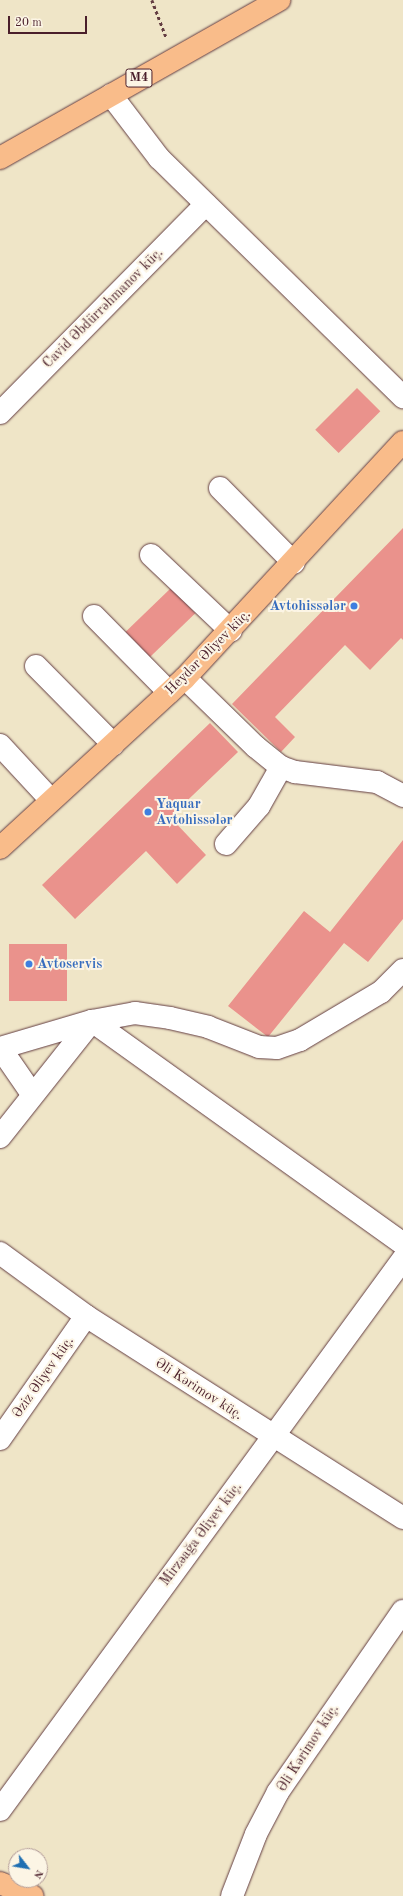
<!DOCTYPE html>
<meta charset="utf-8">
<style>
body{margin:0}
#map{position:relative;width:403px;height:1896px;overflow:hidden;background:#efe5c7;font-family:"Old Standard TT",serif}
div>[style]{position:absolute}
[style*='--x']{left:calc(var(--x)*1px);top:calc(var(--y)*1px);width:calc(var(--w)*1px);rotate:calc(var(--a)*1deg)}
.building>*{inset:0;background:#ea928c;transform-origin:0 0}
.path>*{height:2.5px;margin-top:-1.25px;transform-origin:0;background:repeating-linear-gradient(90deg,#633d42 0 3px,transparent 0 6px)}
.roads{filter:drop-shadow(0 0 1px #633d42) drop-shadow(0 0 1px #633d42)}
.minor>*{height:22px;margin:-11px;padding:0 11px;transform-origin:11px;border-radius:11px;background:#fff}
.major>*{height:22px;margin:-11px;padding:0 11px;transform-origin:11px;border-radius:11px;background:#f9bc8a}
.highway>*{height:22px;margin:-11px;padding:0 11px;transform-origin:11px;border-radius:11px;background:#f9bc8a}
.dots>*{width:11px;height:11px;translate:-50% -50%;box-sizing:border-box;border:2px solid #fcf5e5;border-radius:50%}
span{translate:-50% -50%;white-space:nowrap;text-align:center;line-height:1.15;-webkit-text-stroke:4px #fcf5e5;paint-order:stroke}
.shield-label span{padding:1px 3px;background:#fcf5e5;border:1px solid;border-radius:3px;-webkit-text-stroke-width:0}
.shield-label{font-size:13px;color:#4a1f2b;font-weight:700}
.street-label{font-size:14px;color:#4a1f2b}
.shop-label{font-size:14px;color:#366cbe;font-weight:700}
.right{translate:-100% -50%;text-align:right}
.left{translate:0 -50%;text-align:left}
.north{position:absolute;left:8px;top:1848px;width:40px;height:40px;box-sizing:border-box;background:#fcf5e5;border:1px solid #b59f9b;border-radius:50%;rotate:121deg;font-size:11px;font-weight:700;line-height:16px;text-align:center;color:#4a1f2b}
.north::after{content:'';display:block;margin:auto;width:14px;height:18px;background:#1f6fb2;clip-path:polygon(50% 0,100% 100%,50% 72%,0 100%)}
.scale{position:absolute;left:8px;top:16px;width:79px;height:18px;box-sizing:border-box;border:2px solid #4a1f2b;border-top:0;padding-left:5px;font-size:12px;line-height:14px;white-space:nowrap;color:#4a1f2b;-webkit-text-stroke:3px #fcf5e5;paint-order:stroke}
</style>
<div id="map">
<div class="building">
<i style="left:357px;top:388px;width:33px;height:59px;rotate:45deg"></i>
<i style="clip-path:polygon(403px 528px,403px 640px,401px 638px,370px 670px,345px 645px,275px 717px,295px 737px,281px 752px,232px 704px)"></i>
<i style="left:171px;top:588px;width:35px;height:63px;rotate:46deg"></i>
<i style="clip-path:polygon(210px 723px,238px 752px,170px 817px,206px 855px,177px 884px,146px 851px,75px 919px,42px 885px)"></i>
<i style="clip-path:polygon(403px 840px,403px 919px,368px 962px,344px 943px,268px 1037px,228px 1006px,304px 911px,330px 932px)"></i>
<i style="left:9px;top:944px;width:58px;height:57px"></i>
</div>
<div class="path">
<i style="--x:152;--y:0;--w:40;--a:69"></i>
</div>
<div class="roads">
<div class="minor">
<i style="--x:111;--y:95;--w:79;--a:52.7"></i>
<i style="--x:159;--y:158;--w:342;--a:44.4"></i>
<i style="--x:0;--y:413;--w:293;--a:-45.4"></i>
<i style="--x:220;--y:488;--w:105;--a:45.4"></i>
<i style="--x:151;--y:555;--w:110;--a:43.5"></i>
<i style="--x:94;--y:616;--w:107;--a:45.4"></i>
<i style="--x:36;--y:666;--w:110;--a:45.4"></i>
<i style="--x:185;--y:678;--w:99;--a:44.2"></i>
<i style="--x:256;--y:747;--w:32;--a:39"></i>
<i style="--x:281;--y:767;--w:15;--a:20"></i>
<i style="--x:295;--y:772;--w:83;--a:7"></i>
<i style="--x:377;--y:782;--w:30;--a:28"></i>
<i style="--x:0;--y:745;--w:75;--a:47.2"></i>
<i style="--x:226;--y:844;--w:50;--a:-49"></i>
<i style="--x:259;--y:806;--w:45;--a:-60.6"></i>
<i style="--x:0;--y:1048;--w:96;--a:-16.4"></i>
<i style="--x:92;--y:1021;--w:383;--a:35.6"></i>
<i style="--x:1;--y:1049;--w:55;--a:55.4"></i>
<i style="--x:0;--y:1137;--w:148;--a:-51.6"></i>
<i style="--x:92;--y:1021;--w:44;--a:-10.5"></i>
<i style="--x:135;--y:1013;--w:35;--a:8"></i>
<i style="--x:170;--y:1018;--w:39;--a:13"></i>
<i style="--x:208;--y:1027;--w:55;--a:21.4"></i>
<i style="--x:259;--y:1047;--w:18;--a:3"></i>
<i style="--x:277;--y:1048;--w:24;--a:-19"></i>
<i style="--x:300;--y:1040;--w:94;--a:-30.7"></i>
<i style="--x:381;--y:992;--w:31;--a:-45"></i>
<i style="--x:0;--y:1253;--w:107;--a:36.2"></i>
<i style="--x:86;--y:1316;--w:376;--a:32.5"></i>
<i style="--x:0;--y:1439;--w:150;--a:-55"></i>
<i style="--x:0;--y:1810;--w:683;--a:-53.82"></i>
<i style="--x:232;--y:1896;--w:66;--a:-68.8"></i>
<i style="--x:256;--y:1834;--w:47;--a:-62.4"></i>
<i style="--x:278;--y:1792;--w:220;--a:-55.4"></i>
</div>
<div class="major">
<i style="--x:0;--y:848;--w:251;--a:-42.6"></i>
<i style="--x:185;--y:678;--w:321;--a:-47.3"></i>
<i style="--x:0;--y:1883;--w:35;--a:22"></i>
</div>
<div class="highway">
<i style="--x:0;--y:158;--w:321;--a:-29.5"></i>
</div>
</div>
<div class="dots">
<i style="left:354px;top:606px;background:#3f7fe0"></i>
<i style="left:148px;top:812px;background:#3f7fe0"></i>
<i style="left:29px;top:964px;background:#3f7fe0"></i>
</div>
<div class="shield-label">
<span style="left:139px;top:78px">M4</span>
</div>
<div class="street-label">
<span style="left:103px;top:308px;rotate:-45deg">Cavid Əbdürrəhmanov küç.</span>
<span style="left:208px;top:652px;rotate:-45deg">Heydər Əliyev küç.</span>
<span style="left:43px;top:1377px;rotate:-55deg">Əziz Əliyev küç.</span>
<span style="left:199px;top:1389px;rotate:33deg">Əli Kərimov küç.</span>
<span style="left:201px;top:1534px;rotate:-53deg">Mirzəağa Əliyev küç.</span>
<span style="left:308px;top:1748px;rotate:-57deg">Əli Kərimov küç.</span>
</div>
<div class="shop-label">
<span class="right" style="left:346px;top:606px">Avtohissələr</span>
<span class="left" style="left:156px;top:812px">Yaquar<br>Avtohissələr</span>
<span class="left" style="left:37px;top:964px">Avtoservis</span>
</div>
<div class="north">N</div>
<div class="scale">20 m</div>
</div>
